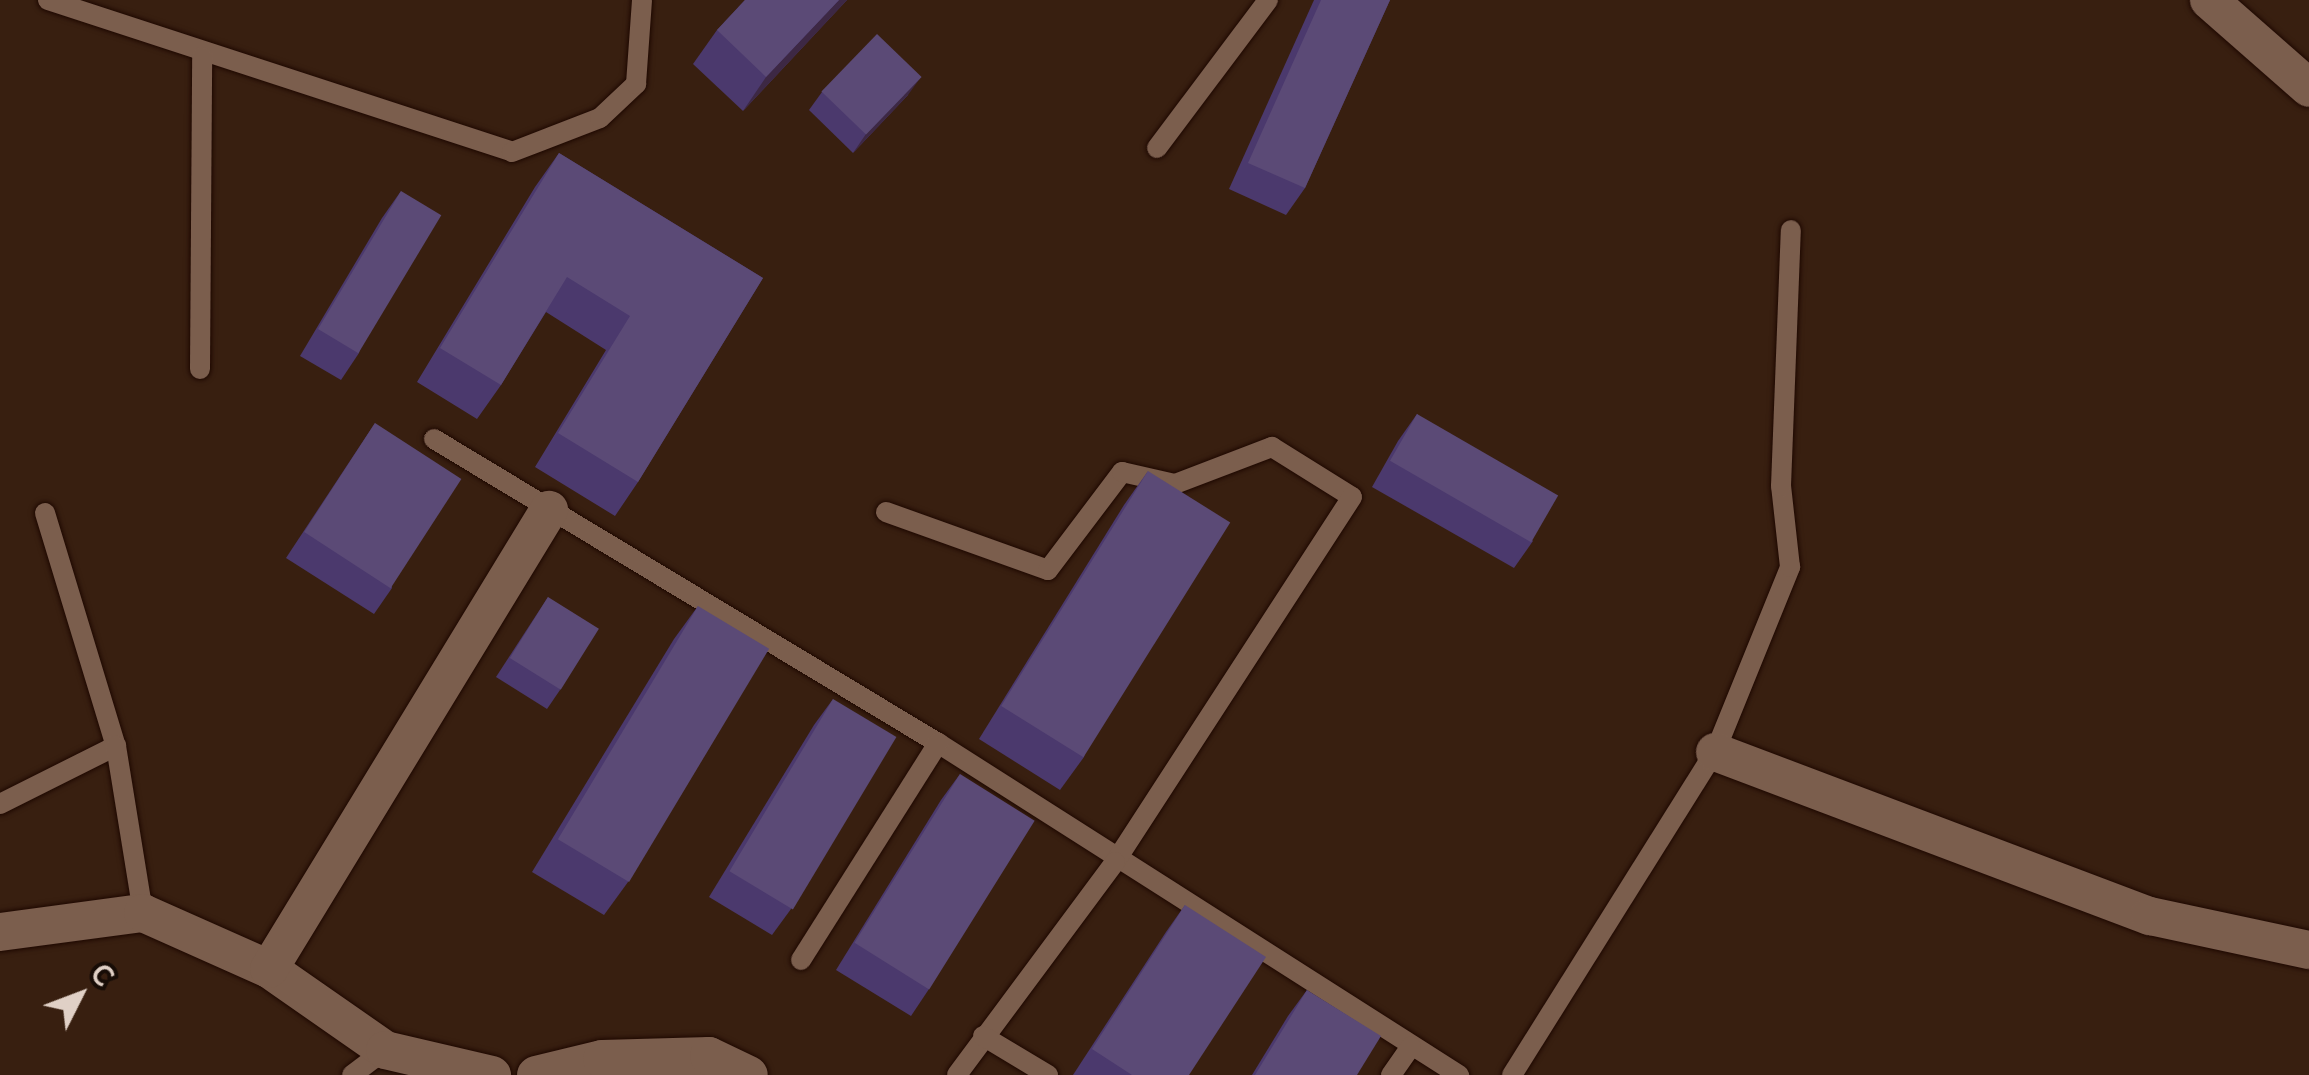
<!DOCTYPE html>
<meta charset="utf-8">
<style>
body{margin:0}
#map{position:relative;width:2309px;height:1075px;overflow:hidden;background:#381f10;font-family:Mulish,sans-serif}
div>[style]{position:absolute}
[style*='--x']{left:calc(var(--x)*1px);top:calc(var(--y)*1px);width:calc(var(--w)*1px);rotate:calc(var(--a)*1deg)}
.roads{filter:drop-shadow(0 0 2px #1e0800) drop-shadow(0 0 2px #1e0800)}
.lane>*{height:20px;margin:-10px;padding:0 10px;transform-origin:10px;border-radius:10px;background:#7b5e4d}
.street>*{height:38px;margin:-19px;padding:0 19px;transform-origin:19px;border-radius:19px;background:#7b5e4d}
.wall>*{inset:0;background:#4b396d}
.shaded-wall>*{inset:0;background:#3d2844}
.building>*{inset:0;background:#5b4a76;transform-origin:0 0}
span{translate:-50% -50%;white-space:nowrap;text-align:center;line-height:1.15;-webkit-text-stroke:8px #170c06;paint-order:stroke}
.north{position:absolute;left:30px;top:945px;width:100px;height:100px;-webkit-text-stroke:8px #170c06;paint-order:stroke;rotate:48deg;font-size:28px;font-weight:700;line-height:40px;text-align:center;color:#e0d0c6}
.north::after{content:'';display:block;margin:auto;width:35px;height:45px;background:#e0d0c6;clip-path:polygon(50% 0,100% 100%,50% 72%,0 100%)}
</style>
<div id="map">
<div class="roads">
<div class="lane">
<i style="--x:48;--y:0;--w:488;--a:18.1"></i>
<i style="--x:512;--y:152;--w:94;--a:-21.1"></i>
<i style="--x:600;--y:118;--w:50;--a:-43.4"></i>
<i style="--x:636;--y:84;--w:84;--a:-85.9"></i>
<i style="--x:1157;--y:148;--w:185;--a:-53.1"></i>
<i style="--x:200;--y:369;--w:312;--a:-89.6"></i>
<i style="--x:434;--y:439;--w:589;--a:31.1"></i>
<i style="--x:938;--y:743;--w:618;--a:32.51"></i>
<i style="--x:886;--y:512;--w:172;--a:19.7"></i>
<i style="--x:1048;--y:570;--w:123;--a:-52.9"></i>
<i style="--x:1122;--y:472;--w:54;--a:12.8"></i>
<i style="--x:1175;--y:484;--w:104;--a:-20.9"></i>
<i style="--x:1272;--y:447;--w:94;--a:32"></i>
<i style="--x:1352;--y:497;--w:435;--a:123"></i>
<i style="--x:1115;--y:862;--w:265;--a:126.6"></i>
<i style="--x:45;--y:513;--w:244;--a:73.1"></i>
<i style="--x:0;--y:804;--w:130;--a:-26.6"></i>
<i style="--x:116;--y:746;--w:169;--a:80.8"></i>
<i style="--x:801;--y:960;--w:257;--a:-57.7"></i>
<i style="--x:983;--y:1036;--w:76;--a:31"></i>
<i style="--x:352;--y:1075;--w:41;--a:-37.1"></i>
<i style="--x:1391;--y:1075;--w:35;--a:-55"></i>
<i style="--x:1512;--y:1075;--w:381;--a:-57.9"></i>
<i style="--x:1715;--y:752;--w:200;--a:-67.9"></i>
<i style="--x:1790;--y:567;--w:81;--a:-96.3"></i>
<i style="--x:1781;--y:486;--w:256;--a:-87.8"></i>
</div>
<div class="street">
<i style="--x:2209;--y:0;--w:133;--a:41.3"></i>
<i style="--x:1715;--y:752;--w:465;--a:20.7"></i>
<i style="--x:2150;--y:916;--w:163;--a:12.1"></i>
<i style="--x:0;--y:932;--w:144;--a:-7.6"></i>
<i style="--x:143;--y:913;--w:138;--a:24"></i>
<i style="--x:269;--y:969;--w:141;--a:34.9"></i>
<i style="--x:385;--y:1050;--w:110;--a:13.2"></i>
<i style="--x:269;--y:969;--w:538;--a:-58.62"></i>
<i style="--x:536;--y:1075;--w:68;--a:-13.6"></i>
<i style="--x:602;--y:1059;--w:107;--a:-1.6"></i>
<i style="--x:709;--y:1056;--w:44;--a:25.4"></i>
</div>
</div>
<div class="wall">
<i style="clip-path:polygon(745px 0,847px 0,743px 111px,693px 64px,717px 30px)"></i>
<i style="clip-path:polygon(1314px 0,1390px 0,1305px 188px,1286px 215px,1229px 189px)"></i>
<i style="clip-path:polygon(822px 92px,908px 95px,853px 153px,809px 110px)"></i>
<i style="clip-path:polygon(559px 153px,763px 278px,638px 482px,615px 516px,535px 467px,606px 350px,546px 312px,501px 385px,477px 419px,417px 382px,535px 187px)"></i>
<i style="clip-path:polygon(401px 191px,359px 353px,341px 380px,300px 356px,382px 218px)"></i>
<i style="clip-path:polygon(1417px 414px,1533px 541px,1514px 568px,1372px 487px,1398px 441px)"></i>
<i style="clip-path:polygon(375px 423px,392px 588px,374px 614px,286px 558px)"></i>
<i style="clip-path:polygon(1148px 471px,1084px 757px,1060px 790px,979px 739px,1124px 505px)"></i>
<i style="clip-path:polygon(548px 597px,560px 690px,547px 709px,496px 677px)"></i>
<i style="clip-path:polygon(698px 606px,628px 882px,604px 915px,532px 872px,674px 639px)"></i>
<i style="clip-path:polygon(833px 699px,791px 909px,772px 935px,709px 897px,814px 725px)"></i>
<i style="clip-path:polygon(960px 774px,929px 989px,911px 1016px,836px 970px,941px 800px)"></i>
<i style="clip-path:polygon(1185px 905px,1189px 1075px,1073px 1075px,1166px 932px)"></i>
<i style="clip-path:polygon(1307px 990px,1357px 1075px,1252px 1075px,1288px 1016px)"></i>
</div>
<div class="shaded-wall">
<i style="clip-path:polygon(839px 0,847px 0,743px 111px,766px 77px)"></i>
<i style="clip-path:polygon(921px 77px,908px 95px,853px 153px,866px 134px)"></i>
</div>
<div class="building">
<i style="clip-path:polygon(745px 0,839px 0,766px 77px,717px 30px)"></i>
<i style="clip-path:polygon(1321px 0,1390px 0,1305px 188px,1248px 163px)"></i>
<i style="left:877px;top:34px;width:62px;height:80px;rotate:44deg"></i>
<i style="clip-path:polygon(559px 153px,763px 278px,638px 482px,558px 433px,630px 316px,567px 277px,501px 385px,440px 348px)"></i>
<i style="left:401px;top:191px;width:47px;height:161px;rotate:31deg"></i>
<i style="left:1417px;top:414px;width:163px;height:54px;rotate:30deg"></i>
<i style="left:375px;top:423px;width:103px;height:130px;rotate:33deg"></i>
<i style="left:1148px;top:471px;width:97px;height:277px;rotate:32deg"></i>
<i style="left:548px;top:597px;width:60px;height:72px;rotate:32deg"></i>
<i style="left:698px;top:606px;width:83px;height:272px;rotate:31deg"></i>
<i style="left:833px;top:699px;width:74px;height:201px;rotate:31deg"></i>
<i style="left:960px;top:774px;width:88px;height:199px;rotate:32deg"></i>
<i style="clip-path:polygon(1185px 905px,1266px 957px,1189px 1075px,1132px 1075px,1092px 1049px)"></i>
<i style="clip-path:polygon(1307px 990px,1381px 1036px,1357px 1075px,1255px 1075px)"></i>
</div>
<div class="north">С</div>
</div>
